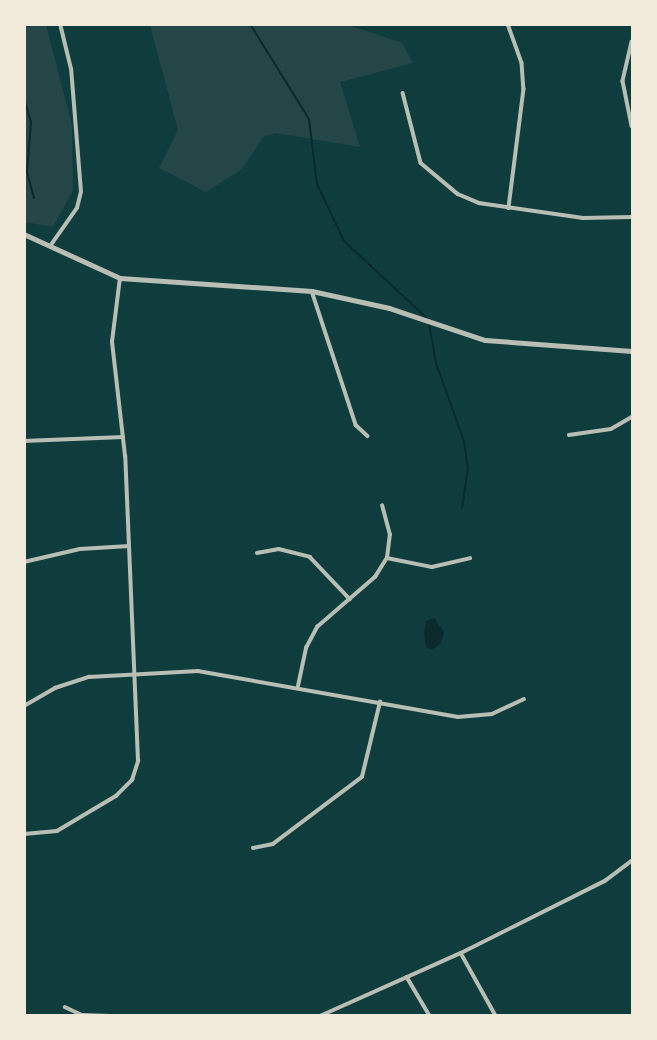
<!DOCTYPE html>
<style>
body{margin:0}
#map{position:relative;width:657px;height:1040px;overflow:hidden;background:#0f3d3e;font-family:Poppins,sans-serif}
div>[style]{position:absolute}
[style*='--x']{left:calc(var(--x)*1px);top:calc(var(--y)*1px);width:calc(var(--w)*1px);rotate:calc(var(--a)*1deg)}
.green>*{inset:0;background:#244646}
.water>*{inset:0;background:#0a2a2b}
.stream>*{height:2px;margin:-1px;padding:0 1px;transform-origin:1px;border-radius:1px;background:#0a2a2b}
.minor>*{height:3.5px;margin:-1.75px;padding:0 1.75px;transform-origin:1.75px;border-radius:1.75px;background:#b8beb3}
.tertiary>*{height:4.5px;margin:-2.25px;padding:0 2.25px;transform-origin:2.25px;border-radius:2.25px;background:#b8beb3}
span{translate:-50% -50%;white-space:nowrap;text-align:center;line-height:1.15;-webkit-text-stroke:5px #f1e9da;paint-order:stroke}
.frame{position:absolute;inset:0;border:26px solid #f1e9da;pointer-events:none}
</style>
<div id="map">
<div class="green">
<i style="clip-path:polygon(24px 25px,46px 25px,72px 125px,73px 190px,53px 227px,25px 222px)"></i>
<i style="clip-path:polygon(150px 25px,348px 25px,402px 43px,413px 63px,340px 82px,360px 147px,276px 133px,263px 137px,242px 169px,206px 192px,159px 168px,178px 130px)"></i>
</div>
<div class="water">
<i style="clip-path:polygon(434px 618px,444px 632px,441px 643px,432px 650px,426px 647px,424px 632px,426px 621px)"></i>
</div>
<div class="stream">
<i style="--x:250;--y:24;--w:112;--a:58.2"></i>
<i style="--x:309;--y:119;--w:65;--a:83"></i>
<i style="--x:317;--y:184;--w:63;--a:64.7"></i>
<i style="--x:344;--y:241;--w:113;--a:42.9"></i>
<i style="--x:24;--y:99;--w:24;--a:73"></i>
<i style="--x:31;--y:122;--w:50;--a:94.6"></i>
<i style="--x:27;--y:172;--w:27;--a:75"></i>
<i style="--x:429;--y:323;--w:41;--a:80.1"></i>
<i style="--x:436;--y:363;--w:83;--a:70.3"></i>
<i style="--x:464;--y:441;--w:27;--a:82"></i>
<i style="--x:468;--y:468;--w:40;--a:98.5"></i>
</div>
<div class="minor">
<i style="--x:508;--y:24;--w:41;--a:70.3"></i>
<i style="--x:522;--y:63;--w:26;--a:86"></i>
<i style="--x:524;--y:89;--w:120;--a:97.2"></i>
<i style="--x:632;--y:42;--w:40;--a:103"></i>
<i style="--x:623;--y:81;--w:46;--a:78.7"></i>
<i style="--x:403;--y:93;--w:72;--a:75.6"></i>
<i style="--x:421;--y:163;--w:48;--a:40"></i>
<i style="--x:458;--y:194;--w:23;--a:23"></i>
<i style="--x:479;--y:203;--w:105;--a:8.2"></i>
<i style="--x:583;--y:218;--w:49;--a:-1.2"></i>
<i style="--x:51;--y:245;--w:45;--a:-54.9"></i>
<i style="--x:77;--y:208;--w:16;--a:-76"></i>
<i style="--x:81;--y:192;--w:123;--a:-94.6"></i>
<i style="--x:71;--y:69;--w:46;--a:-103.7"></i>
<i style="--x:312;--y:291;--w:141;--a:71.8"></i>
<i style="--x:356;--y:425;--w:16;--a:43"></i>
<i style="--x:569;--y:435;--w:42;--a:-8.1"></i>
<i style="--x:611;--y:429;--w:24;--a:-30"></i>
<i style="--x:24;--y:441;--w:99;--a:-2.3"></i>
<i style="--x:257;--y:553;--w:22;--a:-10"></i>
<i style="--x:279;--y:549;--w:32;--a:14"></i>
<i style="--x:310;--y:557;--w:58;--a:46.4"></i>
<i style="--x:387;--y:558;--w:46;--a:11.3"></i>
<i style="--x:432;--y:567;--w:39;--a:-13"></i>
<i style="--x:24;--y:562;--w:57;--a:-13.1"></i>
<i style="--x:80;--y:549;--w:49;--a:-3.5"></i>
<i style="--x:298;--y:686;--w:39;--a:-78"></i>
<i style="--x:306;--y:648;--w:24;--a:-62"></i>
<i style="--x:317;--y:627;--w:77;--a:-40.8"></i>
<i style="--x:375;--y:577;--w:22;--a:-58"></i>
<i style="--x:387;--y:558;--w:23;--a:-83"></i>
<i style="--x:390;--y:535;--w:30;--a:-105"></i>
<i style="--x:24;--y:706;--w:36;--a:-30"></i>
<i style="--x:55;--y:688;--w:36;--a:-18"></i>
<i style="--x:89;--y:677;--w:109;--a:-3.2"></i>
<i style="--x:198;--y:671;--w:264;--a:10"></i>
<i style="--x:458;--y:717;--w:34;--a:-5"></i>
<i style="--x:492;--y:714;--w:35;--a:-25"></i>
<i style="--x:24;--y:834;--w:33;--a:-5"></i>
<i style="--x:57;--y:831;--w:69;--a:-30.7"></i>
<i style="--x:116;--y:796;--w:23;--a:-45"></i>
<i style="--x:132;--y:780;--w:20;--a:-72"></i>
<i style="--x:138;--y:761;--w:305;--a:-92.4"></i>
<i style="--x:125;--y:456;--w:115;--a:-96.5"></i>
<i style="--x:112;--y:342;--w:64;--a:-82.9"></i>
<i style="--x:253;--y:848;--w:20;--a:-11"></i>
<i style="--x:273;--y:844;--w:111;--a:-37"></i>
<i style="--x:362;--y:777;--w:77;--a:-76.5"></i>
<i style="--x:461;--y:953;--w:72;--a:60.9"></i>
<i style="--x:407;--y:977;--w:45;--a:59.5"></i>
<i style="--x:65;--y:1007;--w:19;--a:25"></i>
<i style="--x:82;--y:1015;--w:36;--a:2"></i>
<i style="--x:320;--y:1016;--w:154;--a:-24.1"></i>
<i style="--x:461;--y:953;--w:161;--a:-26.6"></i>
<i style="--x:605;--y:881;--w:34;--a:-37"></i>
</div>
<div class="tertiary">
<i style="--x:24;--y:234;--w:106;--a:24.6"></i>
<i style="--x:120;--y:278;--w:192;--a:3.9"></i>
<i style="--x:312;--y:291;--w:79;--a:12.4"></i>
<i style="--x:389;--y:308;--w:101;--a:18.4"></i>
<i style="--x:485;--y:340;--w:147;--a:4.3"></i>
</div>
<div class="frame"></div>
</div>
